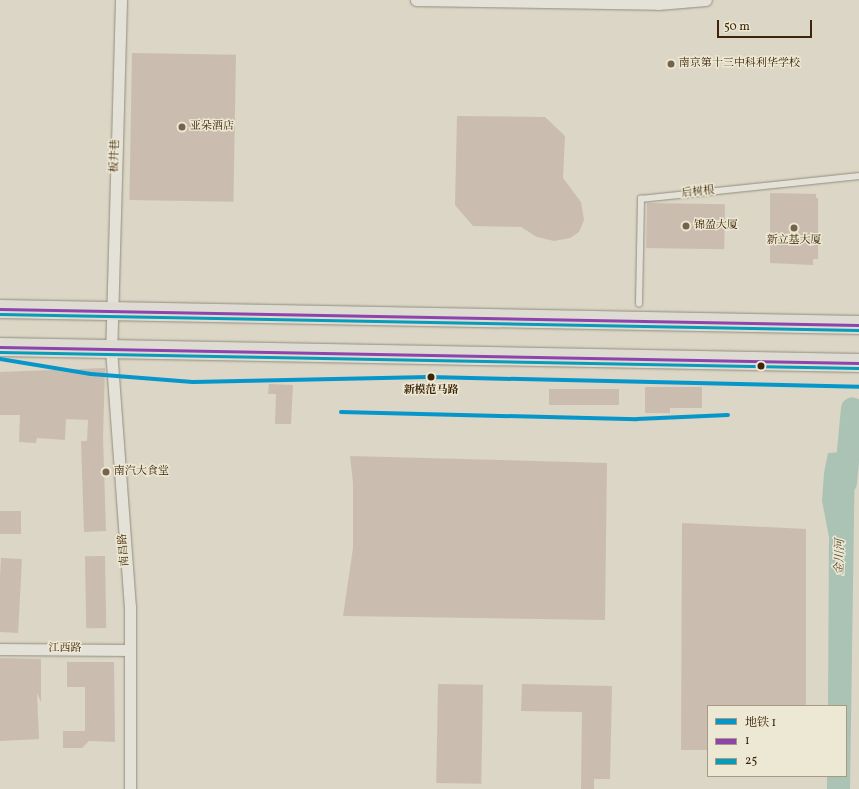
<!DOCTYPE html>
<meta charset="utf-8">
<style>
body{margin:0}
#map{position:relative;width:859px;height:789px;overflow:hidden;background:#dbd6c5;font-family:Vollkorn,"Noto Serif SC",serif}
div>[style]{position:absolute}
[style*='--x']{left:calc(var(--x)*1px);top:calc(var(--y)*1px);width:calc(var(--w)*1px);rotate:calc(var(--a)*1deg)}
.water>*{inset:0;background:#abc3b4}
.river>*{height:23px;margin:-11.5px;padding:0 11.5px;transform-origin:11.5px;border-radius:11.5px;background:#abc3b4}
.building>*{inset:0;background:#cbbcb0;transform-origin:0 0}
.roads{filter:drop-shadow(0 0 1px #938c7f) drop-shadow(0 0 1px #938c7f)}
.service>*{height:5.5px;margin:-2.75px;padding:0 2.75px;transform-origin:2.75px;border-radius:2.75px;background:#e4e1d8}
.minor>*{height:11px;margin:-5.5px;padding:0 5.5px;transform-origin:5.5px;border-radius:5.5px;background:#e4e1d8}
.primary>*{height:18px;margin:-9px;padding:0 9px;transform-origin:9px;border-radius:9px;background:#dedcd2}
.bus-1>*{height:3px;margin:-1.5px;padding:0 1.5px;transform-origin:1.5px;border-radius:1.5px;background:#8e44ad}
.bus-2>*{height:3px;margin:-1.5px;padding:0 1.5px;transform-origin:1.5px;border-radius:1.5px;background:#069cba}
.metro-1>*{height:4px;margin:-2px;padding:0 2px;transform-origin:2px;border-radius:2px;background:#0696ca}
.dots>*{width:11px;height:11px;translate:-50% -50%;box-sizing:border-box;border:2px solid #ede8d3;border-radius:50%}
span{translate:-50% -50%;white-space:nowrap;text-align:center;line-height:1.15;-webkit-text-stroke:3px #ede8d3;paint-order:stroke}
.poi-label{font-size:11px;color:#3e2509}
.left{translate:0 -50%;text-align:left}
.street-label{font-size:11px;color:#3e2509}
.stop-label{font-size:11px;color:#3e2509;font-weight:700}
.water-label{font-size:12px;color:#544a32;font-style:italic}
.legend{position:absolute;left:707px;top:705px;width:140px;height:72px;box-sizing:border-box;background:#ede8d3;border:1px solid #a79a82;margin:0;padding:5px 7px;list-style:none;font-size:12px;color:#3e2509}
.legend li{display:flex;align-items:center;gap:8px;height:20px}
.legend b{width:20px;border:1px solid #a79a82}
.scale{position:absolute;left:717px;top:20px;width:95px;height:18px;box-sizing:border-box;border:2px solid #3e2509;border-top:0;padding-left:5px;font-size:12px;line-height:14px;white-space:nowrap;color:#3e2509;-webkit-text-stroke:3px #ede8d3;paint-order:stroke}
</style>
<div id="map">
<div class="water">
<i style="clip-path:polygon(855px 451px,850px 789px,827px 789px,827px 776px,846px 776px,846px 706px,828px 706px,829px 537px,822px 501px,824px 473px,828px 453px)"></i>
</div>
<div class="river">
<i style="--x:845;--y:482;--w:74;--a:-84.6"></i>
</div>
<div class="building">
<i style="left:132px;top:53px;width:104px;height:147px;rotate:1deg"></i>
<i style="clip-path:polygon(457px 116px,545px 117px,565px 136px,563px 178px,581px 202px,584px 220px,579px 232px,570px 238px,554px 241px,537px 237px,521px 227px,473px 226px,455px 205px)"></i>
<i style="clip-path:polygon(770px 193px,816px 194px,816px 198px,818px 198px,818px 259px,813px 259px,813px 265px,770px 263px)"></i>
<i style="left:647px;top:203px;width:78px;height:45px;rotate:1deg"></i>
<i style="clip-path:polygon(105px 368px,103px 437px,106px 531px,84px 532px,81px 441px,87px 441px,88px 420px,66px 419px,65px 440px,37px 438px,36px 443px,19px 442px,20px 415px,0 415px,0 372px)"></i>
<i style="clip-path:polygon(269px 384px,293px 385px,291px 424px,275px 424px,276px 394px,268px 394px)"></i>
<i style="clip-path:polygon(645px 387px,702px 387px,702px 408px,670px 408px,670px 413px,645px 413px)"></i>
<i style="left:619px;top:389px;width:16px;height:70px;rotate:90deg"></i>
<i style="clip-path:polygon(350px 456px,607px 463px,605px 620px,343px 616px,353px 548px,353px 483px)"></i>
<i style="left:0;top:511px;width:21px;height:23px"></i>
<i style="clip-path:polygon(682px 523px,806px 529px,806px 706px,708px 706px,708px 750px,681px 750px)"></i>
<i style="left:105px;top:556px;width:72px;height:20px;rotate:89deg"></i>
<i style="left:1px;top:558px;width:21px;height:74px;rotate:3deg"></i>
<i style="clip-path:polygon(0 658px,41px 659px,41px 702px,37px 693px,39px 739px,0 741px)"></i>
<i style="clip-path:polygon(67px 662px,114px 662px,115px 742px,89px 741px,82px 748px,63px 748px,63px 731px,85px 731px,85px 687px,67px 687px)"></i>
<i style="left:438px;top:684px;width:45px;height:99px;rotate:1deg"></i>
<i style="clip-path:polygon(522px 684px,612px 686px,610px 779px,594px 779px,594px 789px,581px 789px,582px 712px,521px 711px)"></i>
</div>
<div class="roads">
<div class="service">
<i style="--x:639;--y:304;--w:105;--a:-88.9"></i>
<i style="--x:641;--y:199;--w:219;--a:-6"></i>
</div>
<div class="minor">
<i style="--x:121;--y:0;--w:349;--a:91.6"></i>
<i style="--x:111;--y:349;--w:258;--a:85.8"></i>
<i style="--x:130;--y:606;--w:183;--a:90"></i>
<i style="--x:416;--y:0;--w:242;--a:0.9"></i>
<i style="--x:658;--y:4;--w:48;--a:-4.8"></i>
<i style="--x:0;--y:649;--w:129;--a:0.4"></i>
</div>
<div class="primary">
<i style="--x:0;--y:309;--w:859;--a:1.07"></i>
<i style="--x:0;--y:347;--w:859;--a:1.07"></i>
</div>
</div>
<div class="bus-1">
<i style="--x:0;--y:309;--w:859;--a:1.07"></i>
<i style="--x:0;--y:347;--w:859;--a:1.07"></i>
</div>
<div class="bus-2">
<i style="--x:0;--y:314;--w:859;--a:1.07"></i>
<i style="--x:0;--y:352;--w:859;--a:1.07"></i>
</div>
<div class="metro-1">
<i style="--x:0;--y:359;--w:92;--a:9.4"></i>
<i style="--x:91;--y:374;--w:102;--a:4.5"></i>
<i style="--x:193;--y:382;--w:236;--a:-1.2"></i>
<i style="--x:429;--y:377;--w:430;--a:1.3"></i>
<i style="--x:341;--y:412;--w:296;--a:1.4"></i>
<i style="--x:637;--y:419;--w:91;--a:-2.5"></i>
</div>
<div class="dots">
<i style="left:671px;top:64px;background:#75634b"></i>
<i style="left:182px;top:127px;background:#75634b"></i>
<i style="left:686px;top:226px;background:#75634b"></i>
<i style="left:794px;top:228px;background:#75634b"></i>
<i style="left:761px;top:366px;background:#3e2509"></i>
<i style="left:431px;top:377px;background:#3e2509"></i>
<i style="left:106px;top:472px;background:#75634b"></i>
</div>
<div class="poi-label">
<span class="left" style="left:679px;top:64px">南京第十三中科利华学校</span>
<span class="left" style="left:190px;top:127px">亚朵酒店</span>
<span class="left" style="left:694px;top:226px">锦盈大厦</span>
<span style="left:794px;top:241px">新立基大厦</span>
<span class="left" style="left:114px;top:472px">南汽大食堂</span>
</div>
<div class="street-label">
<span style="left:116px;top:156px;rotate:-88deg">板井巷</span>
<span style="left:698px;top:193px;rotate:-6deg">后树根</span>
<span style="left:125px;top:550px;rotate:-95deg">南昌路</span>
<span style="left:65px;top:649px">江西路</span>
</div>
<div class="stop-label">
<span style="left:431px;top:391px">新模范马路</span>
</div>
<div class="water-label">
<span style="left:841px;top:557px;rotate:-88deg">金川河</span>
</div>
<ul class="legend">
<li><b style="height:5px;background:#0696ca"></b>地铁 1</li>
<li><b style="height:5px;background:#8e44ad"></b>1</li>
<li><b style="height:5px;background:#069cba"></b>25</li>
</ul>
<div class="scale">50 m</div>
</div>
